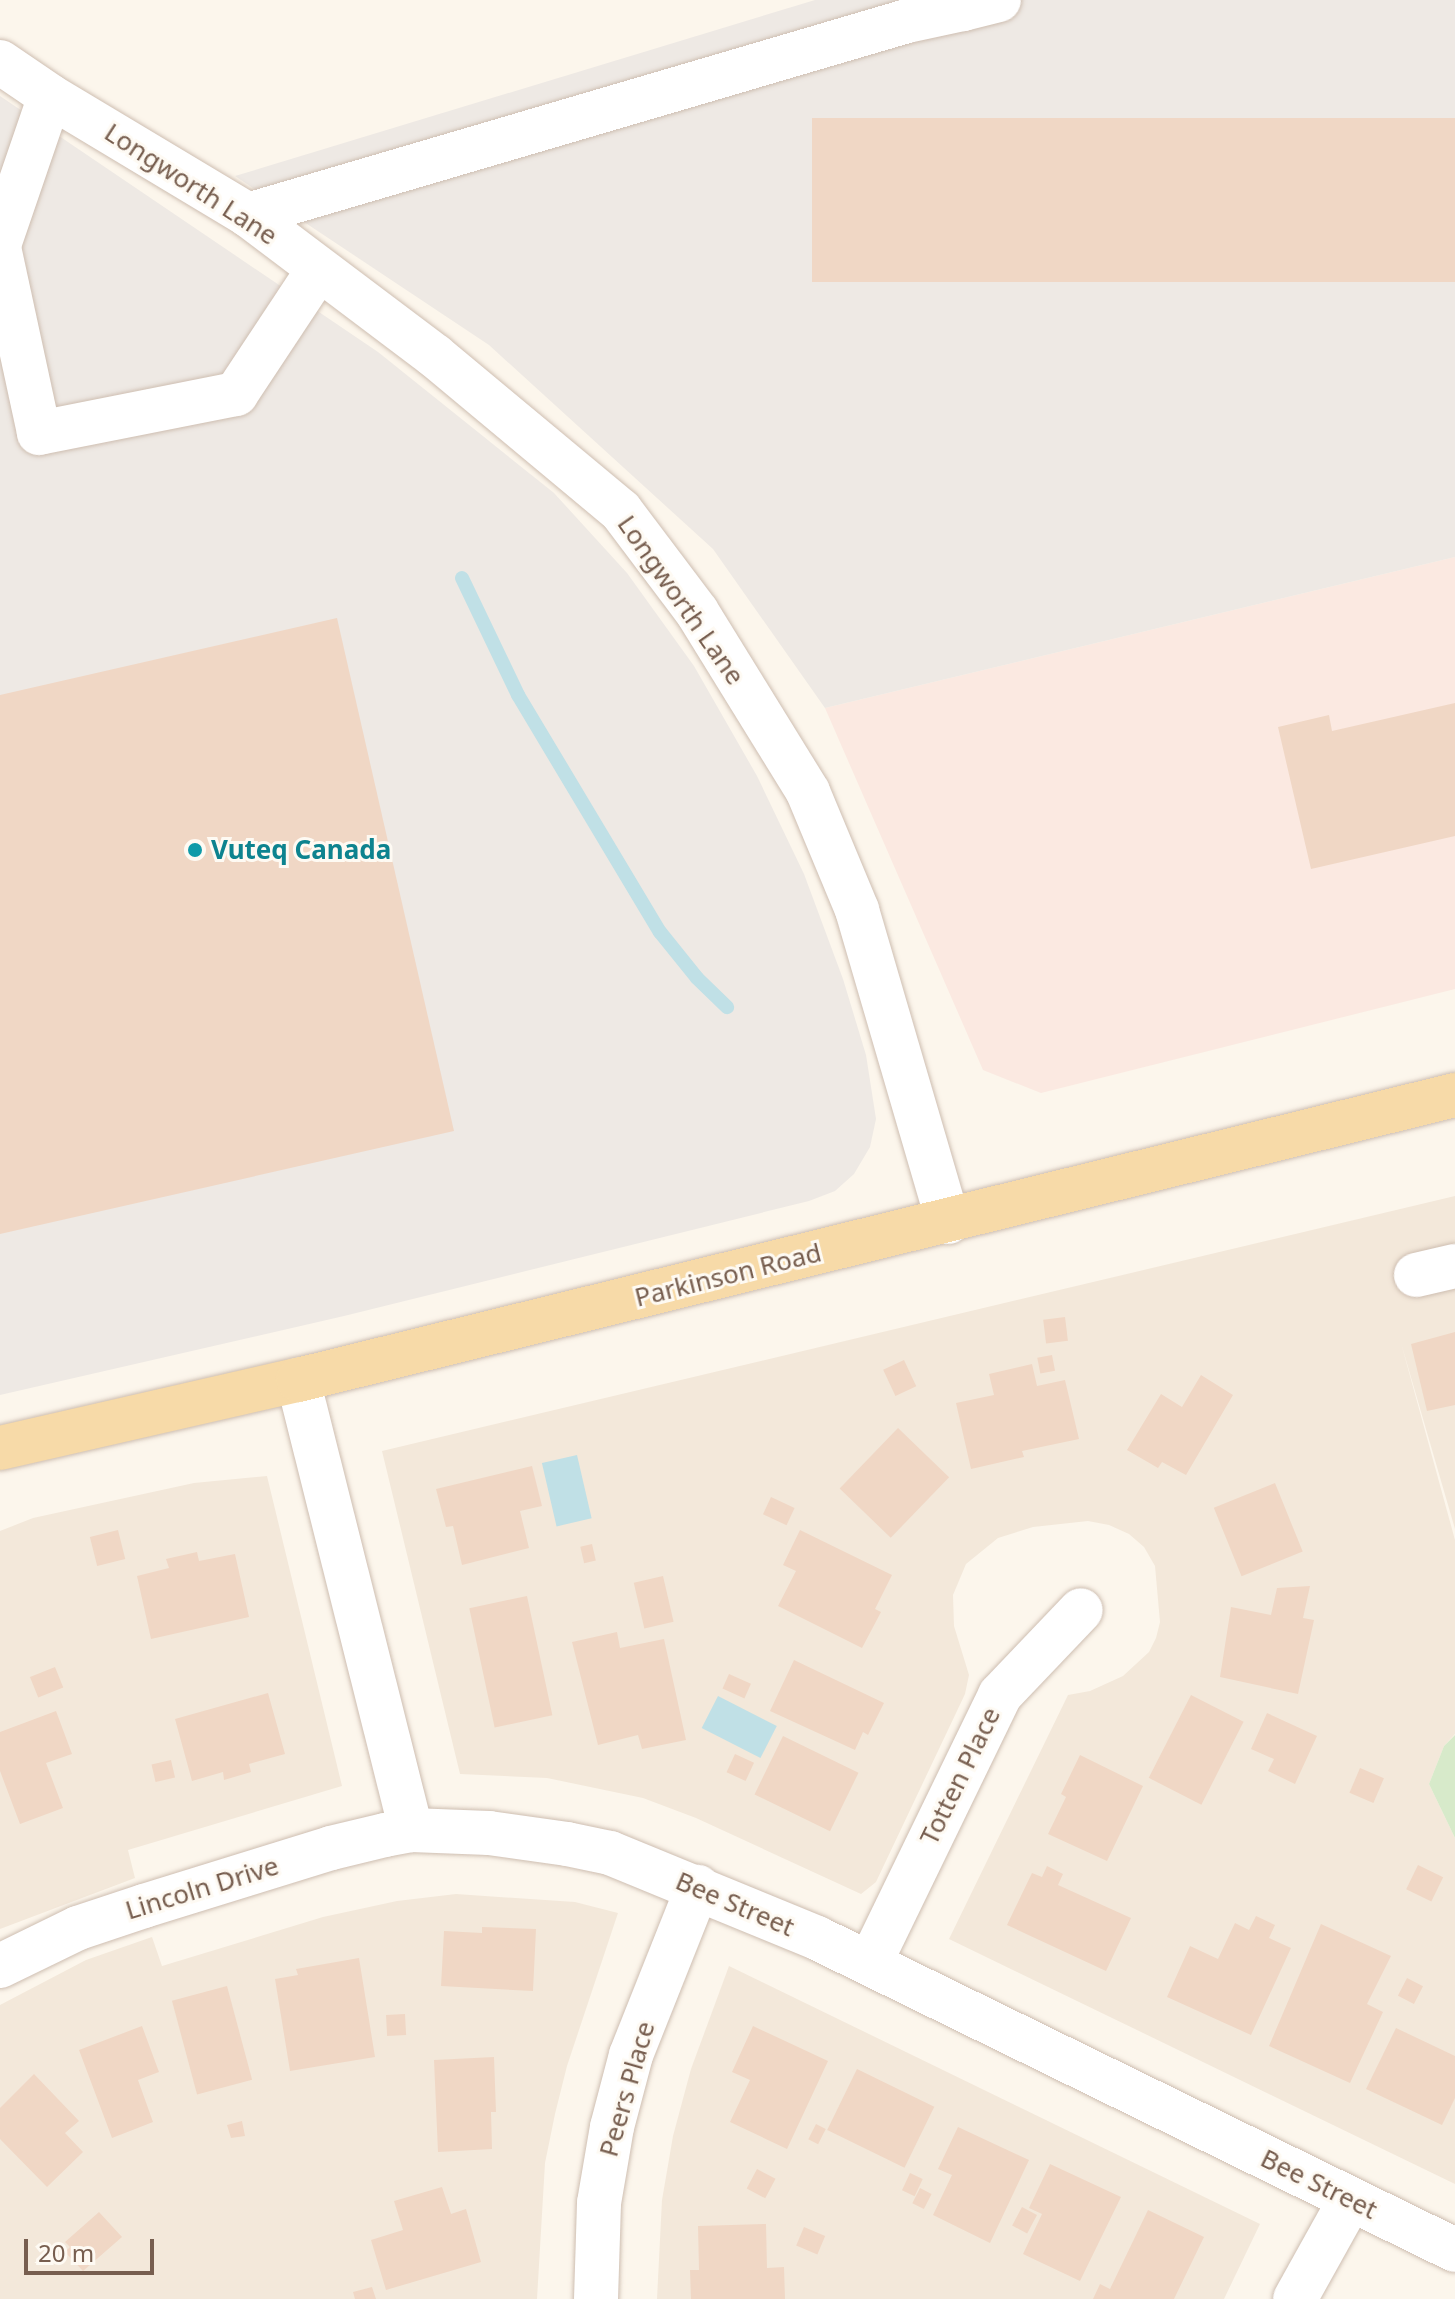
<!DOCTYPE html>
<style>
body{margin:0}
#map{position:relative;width:1455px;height:2299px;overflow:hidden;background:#fcf6ec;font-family:"Noto Sans",sans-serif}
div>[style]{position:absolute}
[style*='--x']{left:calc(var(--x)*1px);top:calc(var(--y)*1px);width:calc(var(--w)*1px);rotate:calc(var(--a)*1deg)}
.residential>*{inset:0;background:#f3e8da}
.commercial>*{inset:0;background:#fbe9e1}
.industrial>*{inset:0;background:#eee9e4}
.green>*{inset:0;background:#d7eaca}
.water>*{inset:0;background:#c0e0e6;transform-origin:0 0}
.stream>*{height:14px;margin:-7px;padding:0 7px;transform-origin:7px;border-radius:7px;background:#c0e0e6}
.building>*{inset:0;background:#f0d7c5;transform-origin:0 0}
.roads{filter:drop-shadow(0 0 2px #cebeb1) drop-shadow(0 0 2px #cebeb1)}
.minor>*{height:44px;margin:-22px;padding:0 22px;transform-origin:22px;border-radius:22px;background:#fff}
.major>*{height:44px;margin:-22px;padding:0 22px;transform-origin:22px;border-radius:22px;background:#f7daa8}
.dots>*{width:22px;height:22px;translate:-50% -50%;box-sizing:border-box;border:4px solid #fefaf3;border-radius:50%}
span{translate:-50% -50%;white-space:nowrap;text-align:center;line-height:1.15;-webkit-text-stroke:6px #fefaf3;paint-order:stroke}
.street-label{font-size:26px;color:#775e4f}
.culture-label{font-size:26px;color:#0d838f;font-weight:700}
.left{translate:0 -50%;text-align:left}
.scale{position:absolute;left:24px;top:2239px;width:130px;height:36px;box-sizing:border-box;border:4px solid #775e4f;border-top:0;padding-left:10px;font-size:24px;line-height:28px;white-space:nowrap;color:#775e4f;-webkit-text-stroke:6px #fefaf3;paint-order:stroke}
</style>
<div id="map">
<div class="residential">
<i style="clip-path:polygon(1455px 1196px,1455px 1529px,1401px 1343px,1455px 1540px,1455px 1734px,1444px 1746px,1429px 1784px,1455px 1838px,1455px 2184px,949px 1939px,1068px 1695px,1090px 1691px,1123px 1676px,1149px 1652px,1156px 1638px,1160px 1622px,1155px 1566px,1144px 1547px,1129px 1534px,1109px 1525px,1088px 1521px,1033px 1527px,998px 1538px,966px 1564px,953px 1595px,954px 1626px,969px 1675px,965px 1694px,876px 1882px,861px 1894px,696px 1818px,643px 1798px,547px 1778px,460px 1774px,382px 1451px)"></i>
<i style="clip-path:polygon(267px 1476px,342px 1786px,128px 1850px,135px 1878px,0 1929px,0 1531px,33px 1518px,194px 1483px)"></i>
<i style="clip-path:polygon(456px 1894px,575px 1902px,618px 1913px,567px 2066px,555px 2114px,545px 2163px,537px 2299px,0 2299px,0 2005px,86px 1960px,152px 1937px,162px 1966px,323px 1917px,397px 1901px)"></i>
<i style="clip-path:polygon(729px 1966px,1260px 2224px,1224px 2299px,657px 2299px,662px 2200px,673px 2136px,691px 2069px)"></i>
</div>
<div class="commercial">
<i style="clip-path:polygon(1455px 557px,1455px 989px,1041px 1093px,983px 1070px,825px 708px)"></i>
</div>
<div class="industrial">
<i style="clip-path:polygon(815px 0,1455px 0,1455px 557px,825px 708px,713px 549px,489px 345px,235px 176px)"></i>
<i style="clip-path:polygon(0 96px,378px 352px,554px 493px,627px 573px,694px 666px,757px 776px,804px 874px,843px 979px,866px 1055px,876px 1119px,870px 1147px,854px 1174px,835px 1191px,809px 1201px,344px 1316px,0 1395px)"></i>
</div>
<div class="green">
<i style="clip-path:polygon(1455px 1735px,1455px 1838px,1429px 1784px,1444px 1746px)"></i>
</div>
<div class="water">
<i style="left:577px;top:1455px;width:65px;height:36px;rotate:77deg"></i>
<i style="left:718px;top:1696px;width:66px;height:36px;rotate:27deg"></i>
</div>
<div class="stream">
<i style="--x:462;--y:578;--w:130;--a:64.4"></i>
<i style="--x:518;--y:695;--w:276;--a:59.1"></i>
<i style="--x:660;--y:932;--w:59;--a:51.2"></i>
<i style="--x:697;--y:978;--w:42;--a:44"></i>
</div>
<div class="building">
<i style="left:1455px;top:118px;width:164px;height:643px;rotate:90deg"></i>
<i style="clip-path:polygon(337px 618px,454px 1131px,0 1234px,0 695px)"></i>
<i style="clip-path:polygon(1455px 703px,1455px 836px,1311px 869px,1278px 727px,1329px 715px,1332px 731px)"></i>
<i style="left:1065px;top:1317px;width:24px;height:22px;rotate:83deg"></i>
<i style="clip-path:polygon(1455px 1332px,1455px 1405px,1427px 1411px,1411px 1344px)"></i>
<i style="left:1052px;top:1355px;width:16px;height:15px;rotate:79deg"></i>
<i style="left:904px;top:1360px;width:29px;height:23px;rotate:65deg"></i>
<i style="clip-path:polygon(1032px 1364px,1037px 1386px,1065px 1380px,1079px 1439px,1022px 1451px,1024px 1457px,971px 1469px,956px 1403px,994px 1395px,989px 1374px)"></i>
<i style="clip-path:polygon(1201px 1375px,1233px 1395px,1186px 1475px,1162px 1462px,1158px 1468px,1127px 1450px,1161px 1394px,1182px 1407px)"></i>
<i style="left:898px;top:1428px;width:71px;height:84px;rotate:44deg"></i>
<i style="clip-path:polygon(532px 1466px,542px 1506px,520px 1511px,529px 1548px,462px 1565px,453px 1526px,446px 1527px,436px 1489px)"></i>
<i style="left:1275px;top:1483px;width:74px;height:66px;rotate:68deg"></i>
<i style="left:771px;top:1497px;width:26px;height:19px;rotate:25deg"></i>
<i style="left:118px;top:1530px;width:30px;height:29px;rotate:76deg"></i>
<i style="clip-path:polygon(800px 1530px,892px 1575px,875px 1609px,881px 1612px,862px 1648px,778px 1606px,796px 1571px,783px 1565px)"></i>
<i style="left:592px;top:1544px;width:17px;height:12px;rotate:77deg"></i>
<i style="clip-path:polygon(197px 1552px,199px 1561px,235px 1554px,249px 1617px,151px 1639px,137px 1576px,169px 1568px,166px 1559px)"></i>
<i style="left:663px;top:1576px;width:47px;height:30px;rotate:77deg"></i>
<i style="clip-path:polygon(1310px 1586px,1303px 1618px,1314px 1620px,1298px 1694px,1220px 1677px,1231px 1607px,1271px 1615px,1277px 1588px)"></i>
<i style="left:527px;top:1596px;width:122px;height:59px;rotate:78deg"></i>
<i style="clip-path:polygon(617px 1632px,620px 1648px,664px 1639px,686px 1740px,642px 1749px,638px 1735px,598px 1745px,572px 1642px)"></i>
<i style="clip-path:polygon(794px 1660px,884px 1703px,868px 1735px,863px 1732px,855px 1750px,770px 1711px)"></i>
<i style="left:55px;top:1667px;width:22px;height:27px;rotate:68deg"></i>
<i style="left:729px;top:1674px;width:24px;height:16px;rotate:24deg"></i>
<i style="clip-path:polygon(268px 1693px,285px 1754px,249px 1764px,251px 1772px,224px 1780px,223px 1772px,192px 1781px,175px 1719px)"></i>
<i style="left:1191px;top:1695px;width:59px;height:93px;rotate:27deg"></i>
<i style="clip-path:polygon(56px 1711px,72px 1754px,46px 1763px,63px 1808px,20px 1824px,0 1771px,0 1732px)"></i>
<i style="clip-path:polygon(1267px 1713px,1317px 1736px,1295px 1784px,1268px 1771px,1274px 1759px,1251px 1749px)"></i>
<i style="left:783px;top:1736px;width:84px;height:65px;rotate:26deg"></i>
<i style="left:735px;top:1754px;width:21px;height:20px;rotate:25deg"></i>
<i style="clip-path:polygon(1080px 1755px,1143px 1786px,1107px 1861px,1048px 1834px,1066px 1797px,1061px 1794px)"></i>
<i style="left:171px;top:1760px;width:18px;height:20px;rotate:77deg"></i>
<i style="left:1360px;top:1768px;width:26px;height:27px;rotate:23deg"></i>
<i style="left:1418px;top:1865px;width:28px;height:27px;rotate:26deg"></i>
<i style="clip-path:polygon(1047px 1866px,1063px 1874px,1058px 1885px,1131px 1918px,1106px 1971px,1007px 1925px,1032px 1873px,1042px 1877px)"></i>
<i style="clip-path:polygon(1256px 1916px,1275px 1925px,1269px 1938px,1291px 1948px,1251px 2035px,1167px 1997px,1190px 1946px,1218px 1959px,1235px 1923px,1249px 1930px)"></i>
<i style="clip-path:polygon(1321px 1924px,1391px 1956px,1367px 2004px,1383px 2012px,1350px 2083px,1269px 2046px)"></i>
<i style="clip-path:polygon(482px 1927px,536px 1929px,533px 1991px,441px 1986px,444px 1931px,482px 1933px)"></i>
<i style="clip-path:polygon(359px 1958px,375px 2057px,290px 2071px,275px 1979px,298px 1975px,296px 1969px)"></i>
<i style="left:1407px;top:1978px;width:18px;height:20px;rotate:27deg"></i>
<i style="left:227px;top:1986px;width:97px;height:57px;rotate:75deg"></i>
<i style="left:405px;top:2014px;width:21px;height:19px;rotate:87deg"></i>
<i style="clip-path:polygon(142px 2026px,159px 2072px,138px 2080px,153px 2122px,112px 2138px,79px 2050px)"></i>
<i style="clip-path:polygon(753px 2026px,828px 2061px,787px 2149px,730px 2122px,750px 2080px,732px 2072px)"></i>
<i style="clip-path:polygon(1396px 2028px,1455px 2056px,1455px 2098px,1442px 2125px,1366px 2089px)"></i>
<i style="clip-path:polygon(494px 2057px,496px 2112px,491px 2112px,492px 2149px,438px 2152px,434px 2060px)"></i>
<i style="left:857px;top:2069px;width:86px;height:68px;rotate:26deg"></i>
<i style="clip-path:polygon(34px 2074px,79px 2121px,65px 2133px,83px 2152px,47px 2187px,0 2139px,0 2108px)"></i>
<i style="clip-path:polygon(242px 2121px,245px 2136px,231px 2138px,227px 2125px)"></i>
<i style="left:816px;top:2124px;width:11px;height:17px;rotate:27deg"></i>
<i style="clip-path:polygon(958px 2127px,1029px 2160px,990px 2243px,933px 2215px,952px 2175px,938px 2169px)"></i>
<i style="clip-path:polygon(1050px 2164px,1121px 2197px,1080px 2281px,1023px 2254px,1042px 2214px,1029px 2208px)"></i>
<i style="left:757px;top:2169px;width:21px;height:22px;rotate:28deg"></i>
<i style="left:910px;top:2173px;width:14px;height:19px;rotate:25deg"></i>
<i style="clip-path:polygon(442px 2187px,451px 2214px,466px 2209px,481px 2262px,386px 2290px,371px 2240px,403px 2230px,394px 2201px)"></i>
<i style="left:920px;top:2188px;width:13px;height:17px;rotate:27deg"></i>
<i style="left:1022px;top:2207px;width:17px;height:21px;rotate:28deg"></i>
<i style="clip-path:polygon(1148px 2210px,1204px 2237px,1174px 2299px,1093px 2299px,1100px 2284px,1110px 2289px)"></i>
<i style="clip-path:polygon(99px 2212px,122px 2237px,83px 2271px,65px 2252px,70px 2247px,65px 2242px)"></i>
<i style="clip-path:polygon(766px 2224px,767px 2268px,784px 2267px,785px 2299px,691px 2299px,690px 2270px,699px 2270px,698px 2226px)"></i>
<i style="left:804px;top:2227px;width:23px;height:20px;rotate:23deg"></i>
<i style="clip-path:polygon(372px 2287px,376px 2299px,355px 2299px,353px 2292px)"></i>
</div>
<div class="roads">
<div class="minor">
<i style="--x:963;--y:9;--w:37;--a:-14"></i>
<i style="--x:0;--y:62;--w:60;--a:34.2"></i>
<i style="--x:50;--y:96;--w:231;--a:31"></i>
<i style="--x:248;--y:215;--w:234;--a:37"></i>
<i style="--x:435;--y:356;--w:242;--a:39.8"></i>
<i style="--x:621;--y:511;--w:126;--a:53"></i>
<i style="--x:697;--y:612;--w:211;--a:58.3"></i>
<i style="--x:808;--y:792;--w:128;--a:67.4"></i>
<i style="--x:857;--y:910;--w:325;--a:73.7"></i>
<i style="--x:248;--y:215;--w:687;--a:-16.4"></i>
<i style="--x:907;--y:21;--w:57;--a:-12.1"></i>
<i style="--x:963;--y:9;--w:9;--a:-103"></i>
<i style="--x:0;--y:242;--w:154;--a:-71.1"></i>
<i style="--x:0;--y:252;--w:185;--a:77.8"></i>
<i style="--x:39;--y:433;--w:201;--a:-11.2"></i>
<i style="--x:236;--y:394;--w:149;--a:-56.5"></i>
<i style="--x:1416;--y:1275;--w:40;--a:-13"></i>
<i style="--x:298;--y:1380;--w:464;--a:75.9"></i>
<i style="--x:870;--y:1963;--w:298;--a:-64.1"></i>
<i style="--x:1000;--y:1695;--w:117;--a:-46.4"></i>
<i style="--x:0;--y:1966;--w:87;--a:-26"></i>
<i style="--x:78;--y:1928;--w:70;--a:-18.4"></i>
<i style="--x:144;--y:1906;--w:196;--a:-17.2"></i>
<i style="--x:331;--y:1848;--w:56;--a:-13.5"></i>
<i style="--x:385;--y:1835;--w:26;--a:-11"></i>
<i style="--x:411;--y:1830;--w:78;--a:2.2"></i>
<i style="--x:489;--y:1833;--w:79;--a:8"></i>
<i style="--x:567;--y:1844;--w:44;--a:11.8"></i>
<i style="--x:610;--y:1853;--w:224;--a:22.3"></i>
<i style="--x:817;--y:1938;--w:710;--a:26.06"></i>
<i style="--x:596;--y:2299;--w:96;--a:-88.2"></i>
<i style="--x:599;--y:2203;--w:77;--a:-80.3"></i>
<i style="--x:612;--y:2127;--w:74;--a:-75.2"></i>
<i style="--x:631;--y:2055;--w:181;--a:-68.3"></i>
<i style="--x:1295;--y:2299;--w:113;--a:-60.9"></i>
</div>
<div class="major">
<i style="--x:0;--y:1448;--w:306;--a:-12.9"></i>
<i style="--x:298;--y:1380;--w:1192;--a:-13.84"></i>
</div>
</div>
<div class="dots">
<i style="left:195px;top:850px;background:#0f9aa8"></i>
</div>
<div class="street-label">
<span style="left:191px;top:184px;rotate:33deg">Longworth Lane</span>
<span style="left:681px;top:600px;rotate:55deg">Longworth Lane</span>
<span style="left:728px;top:1275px;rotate:-14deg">Parkinson Road</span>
<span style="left:960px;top:1776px;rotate:-64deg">Totten Place</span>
<span style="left:202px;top:1888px;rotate:-17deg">Lincoln Drive</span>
<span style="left:735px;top:1904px;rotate:23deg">Bee Street</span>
<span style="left:627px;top:2089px;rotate:-74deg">Peers Place</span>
<span style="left:1319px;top:2184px;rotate:26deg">Bee Street</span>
</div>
<div class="culture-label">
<span class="left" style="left:211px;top:850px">Vuteq Canada</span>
</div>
<div class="scale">20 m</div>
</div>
